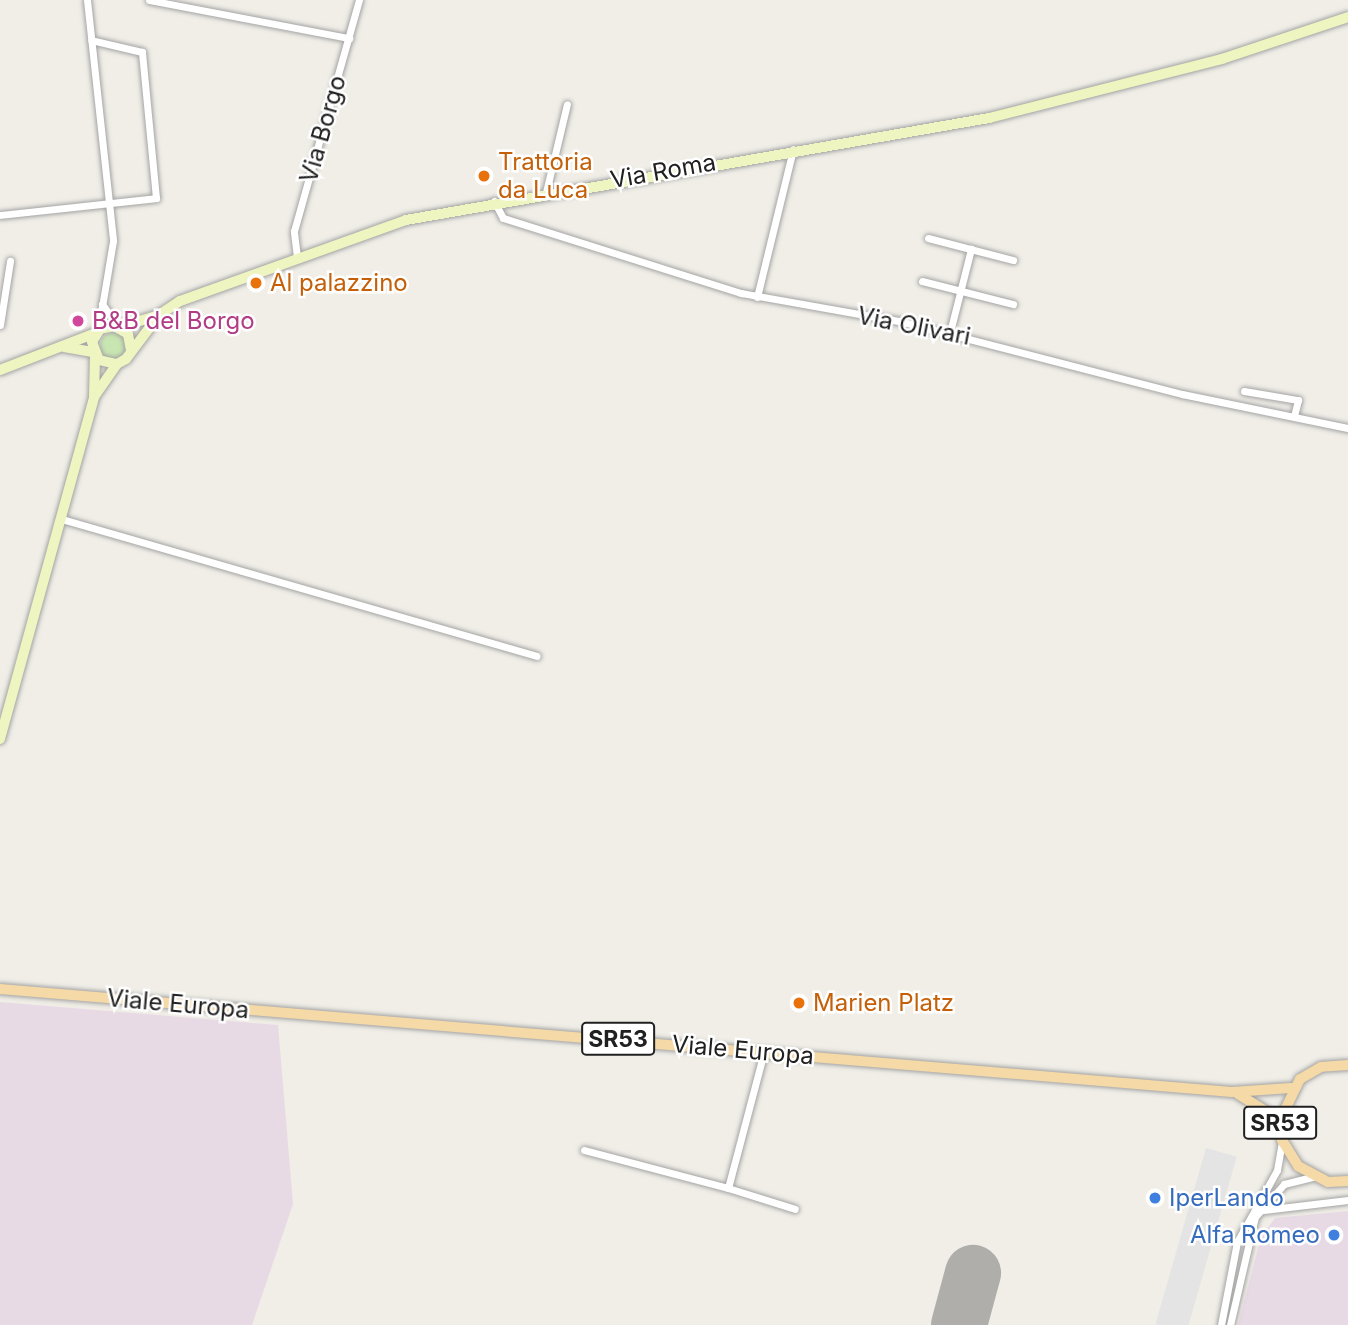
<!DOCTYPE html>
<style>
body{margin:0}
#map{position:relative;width:1348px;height:1325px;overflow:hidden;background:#f0eee7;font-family:Inter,sans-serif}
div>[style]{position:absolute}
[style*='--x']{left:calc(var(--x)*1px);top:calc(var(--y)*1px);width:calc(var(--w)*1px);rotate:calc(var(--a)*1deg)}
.industrial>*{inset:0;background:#e8dae5}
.grass>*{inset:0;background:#c8e6b1}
.round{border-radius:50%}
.parking>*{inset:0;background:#e4e4e4;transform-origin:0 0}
.runway>*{height:56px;margin:-28px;padding:0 28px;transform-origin:28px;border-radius:28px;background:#afaeaa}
.roads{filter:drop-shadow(0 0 2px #a4a4a4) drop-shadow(0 0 2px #a4a4a4)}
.minor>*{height:7px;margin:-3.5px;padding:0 3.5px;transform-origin:3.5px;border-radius:3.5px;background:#fff}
.secondary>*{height:10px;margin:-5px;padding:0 5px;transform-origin:5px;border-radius:5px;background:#eff5c0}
.primary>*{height:10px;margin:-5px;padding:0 5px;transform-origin:5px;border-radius:5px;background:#f5d9a7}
.dots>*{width:19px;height:19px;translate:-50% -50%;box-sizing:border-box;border:4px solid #fff;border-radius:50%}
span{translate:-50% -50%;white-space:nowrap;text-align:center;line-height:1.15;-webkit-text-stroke:5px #fff;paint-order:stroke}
.shield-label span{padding:2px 5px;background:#fff;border:2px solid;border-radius:5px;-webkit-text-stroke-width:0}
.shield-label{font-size:23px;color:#202020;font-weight:700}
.street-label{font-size:24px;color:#202020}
.food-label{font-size:24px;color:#c56008}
.left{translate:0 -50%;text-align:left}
.hotel-label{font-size:24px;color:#b23c85}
.shop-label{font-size:24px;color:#366cbe}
.right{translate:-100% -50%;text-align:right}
</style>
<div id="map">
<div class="industrial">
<i style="clip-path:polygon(0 1002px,278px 1025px,293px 1204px,252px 1325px,0 1325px)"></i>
<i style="clip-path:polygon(1348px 1211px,1348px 1325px,1238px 1325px,1261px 1237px,1275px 1218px)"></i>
</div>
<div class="grass">
<i class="round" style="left:100px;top:333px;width:26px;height:26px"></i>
</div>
<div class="parking">
<i style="left:1206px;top:1148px;width:32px;height:183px;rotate:16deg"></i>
</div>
<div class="runway">
<i style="--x:959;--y:1325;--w:54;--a:-74.9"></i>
</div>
<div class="roads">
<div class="minor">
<i style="--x:87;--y:0;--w:242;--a:83.8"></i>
<i style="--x:113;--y:241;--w:91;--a:99.5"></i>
<i style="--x:149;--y:0;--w:204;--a:10.8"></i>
<i style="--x:546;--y:192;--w:90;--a:-76.6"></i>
<i style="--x:494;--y:201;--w:19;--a:62"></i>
<i style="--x:503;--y:218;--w:250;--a:17.5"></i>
<i style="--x:741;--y:293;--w:165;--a:10.1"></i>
<i style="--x:903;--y:322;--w:288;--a:14.5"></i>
<i style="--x:1182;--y:394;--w:169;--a:11.6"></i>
<i style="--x:0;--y:215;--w:157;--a:-6.2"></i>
<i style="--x:156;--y:198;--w:147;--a:-95.5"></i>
<i style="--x:142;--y:52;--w:52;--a:-166.8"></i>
<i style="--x:928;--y:238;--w:88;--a:14.5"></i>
<i style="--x:297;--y:257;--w:26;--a:-97"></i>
<i style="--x:294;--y:231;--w:240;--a:-74.3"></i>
<i style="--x:922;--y:281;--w:94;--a:14.2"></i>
<i style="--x:757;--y:297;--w:152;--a:-76.3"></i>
<i style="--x:102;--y:304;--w:27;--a:54"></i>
<i style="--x:0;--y:325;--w:65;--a:-81.1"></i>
<i style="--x:950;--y:332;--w:86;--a:-75.8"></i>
<i style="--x:1244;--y:391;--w:55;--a:9.5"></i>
<i style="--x:1298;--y:400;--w:16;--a:104"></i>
<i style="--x:62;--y:519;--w:494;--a:16.1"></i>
<i style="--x:584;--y:1150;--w:149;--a:14.8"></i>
<i style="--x:728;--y:1188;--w:141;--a:-75.2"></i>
<i style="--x:728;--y:1188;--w:70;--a:17.4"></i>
<i style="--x:1263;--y:1210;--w:86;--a:-6.7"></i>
<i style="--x:1221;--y:1325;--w:85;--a:-79.1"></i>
<i style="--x:1237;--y:1242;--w:82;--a:-60.9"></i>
<i style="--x:1277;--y:1170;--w:29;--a:-80"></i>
<i style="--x:1230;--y:1325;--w:111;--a:-77"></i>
<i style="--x:1255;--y:1217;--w:44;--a:-48.7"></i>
<i style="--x:1284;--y:1184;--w:30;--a:-14"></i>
</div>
<div class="secondary">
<i style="--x:120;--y:327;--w:41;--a:-17.1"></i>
<i style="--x:64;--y:347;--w:29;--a:10"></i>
<i style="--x:131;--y:350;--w:16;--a:-101"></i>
<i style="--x:128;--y:334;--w:16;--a:-150"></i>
<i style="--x:114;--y:326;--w:14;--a:168"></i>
<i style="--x:100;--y:329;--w:15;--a:122"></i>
<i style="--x:92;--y:342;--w:19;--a:69"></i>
<i style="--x:99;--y:360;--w:18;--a:13"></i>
<i style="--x:117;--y:364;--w:10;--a:-29"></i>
<i style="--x:126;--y:359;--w:55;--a:-53.1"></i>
<i style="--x:159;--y:315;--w:25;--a:-34"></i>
<i style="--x:180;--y:301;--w:240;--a:-19.7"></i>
<i style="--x:406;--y:220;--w:592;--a:-9.92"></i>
<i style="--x:989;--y:118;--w:240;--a:-14.2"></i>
<i style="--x:1222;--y:59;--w:133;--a:-18.4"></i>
<i style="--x:0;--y:370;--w:103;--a:-21.1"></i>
<i style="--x:94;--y:397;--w:40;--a:-55.1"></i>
<i style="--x:0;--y:739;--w:355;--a:-74.6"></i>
<i style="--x:94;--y:397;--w:41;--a:-88.6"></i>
</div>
<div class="primary">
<i style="--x:0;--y:989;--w:1236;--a:4.78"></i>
<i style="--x:1232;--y:1092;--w:59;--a:-3.9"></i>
<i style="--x:1348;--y:1065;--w:27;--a:176"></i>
<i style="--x:1321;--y:1067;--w:24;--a:150"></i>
<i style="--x:1300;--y:1079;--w:46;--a:116"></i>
<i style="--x:1280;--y:1120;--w:20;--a:84"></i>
<i style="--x:1282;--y:1140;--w:31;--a:58"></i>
<i style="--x:1298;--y:1166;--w:34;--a:28"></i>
<i style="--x:1328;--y:1182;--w:20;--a:-3"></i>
<i style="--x:1238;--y:1094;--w:49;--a:31.8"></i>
</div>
</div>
<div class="dots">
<i style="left:484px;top:176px;background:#e8710a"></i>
<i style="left:256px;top:283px;background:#e8710a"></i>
<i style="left:78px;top:321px;background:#d1479c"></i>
<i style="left:799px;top:1003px;background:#e8710a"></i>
<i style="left:1155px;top:1198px;background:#3f7fe0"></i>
<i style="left:1334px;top:1235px;background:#3f7fe0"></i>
</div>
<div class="shield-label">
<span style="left:618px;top:1039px">SR53</span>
<span style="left:1280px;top:1123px">SR53</span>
</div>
<div class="street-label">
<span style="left:323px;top:129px;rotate:-74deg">Via Borgo</span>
<span style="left:663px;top:171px;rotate:-10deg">Via Roma</span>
<span style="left:914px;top:326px;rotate:11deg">Via Olivari</span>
<span style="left:178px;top:1004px;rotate:5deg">Viale Europa</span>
<span style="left:743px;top:1050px;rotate:5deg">Viale Europa</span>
</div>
<div class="food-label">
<span class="left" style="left:498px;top:176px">Trattoria<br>da Luca</span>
<span class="left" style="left:270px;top:283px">Al palazzino</span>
<span class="left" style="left:813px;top:1003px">Marien Platz</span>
</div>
<div class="hotel-label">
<span class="left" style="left:92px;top:321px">B&amp;B del Borgo</span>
</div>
<div class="shop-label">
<span class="left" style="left:1169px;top:1198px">IperLando</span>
<span class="right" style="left:1320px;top:1235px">Alfa Romeo</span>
</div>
</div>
